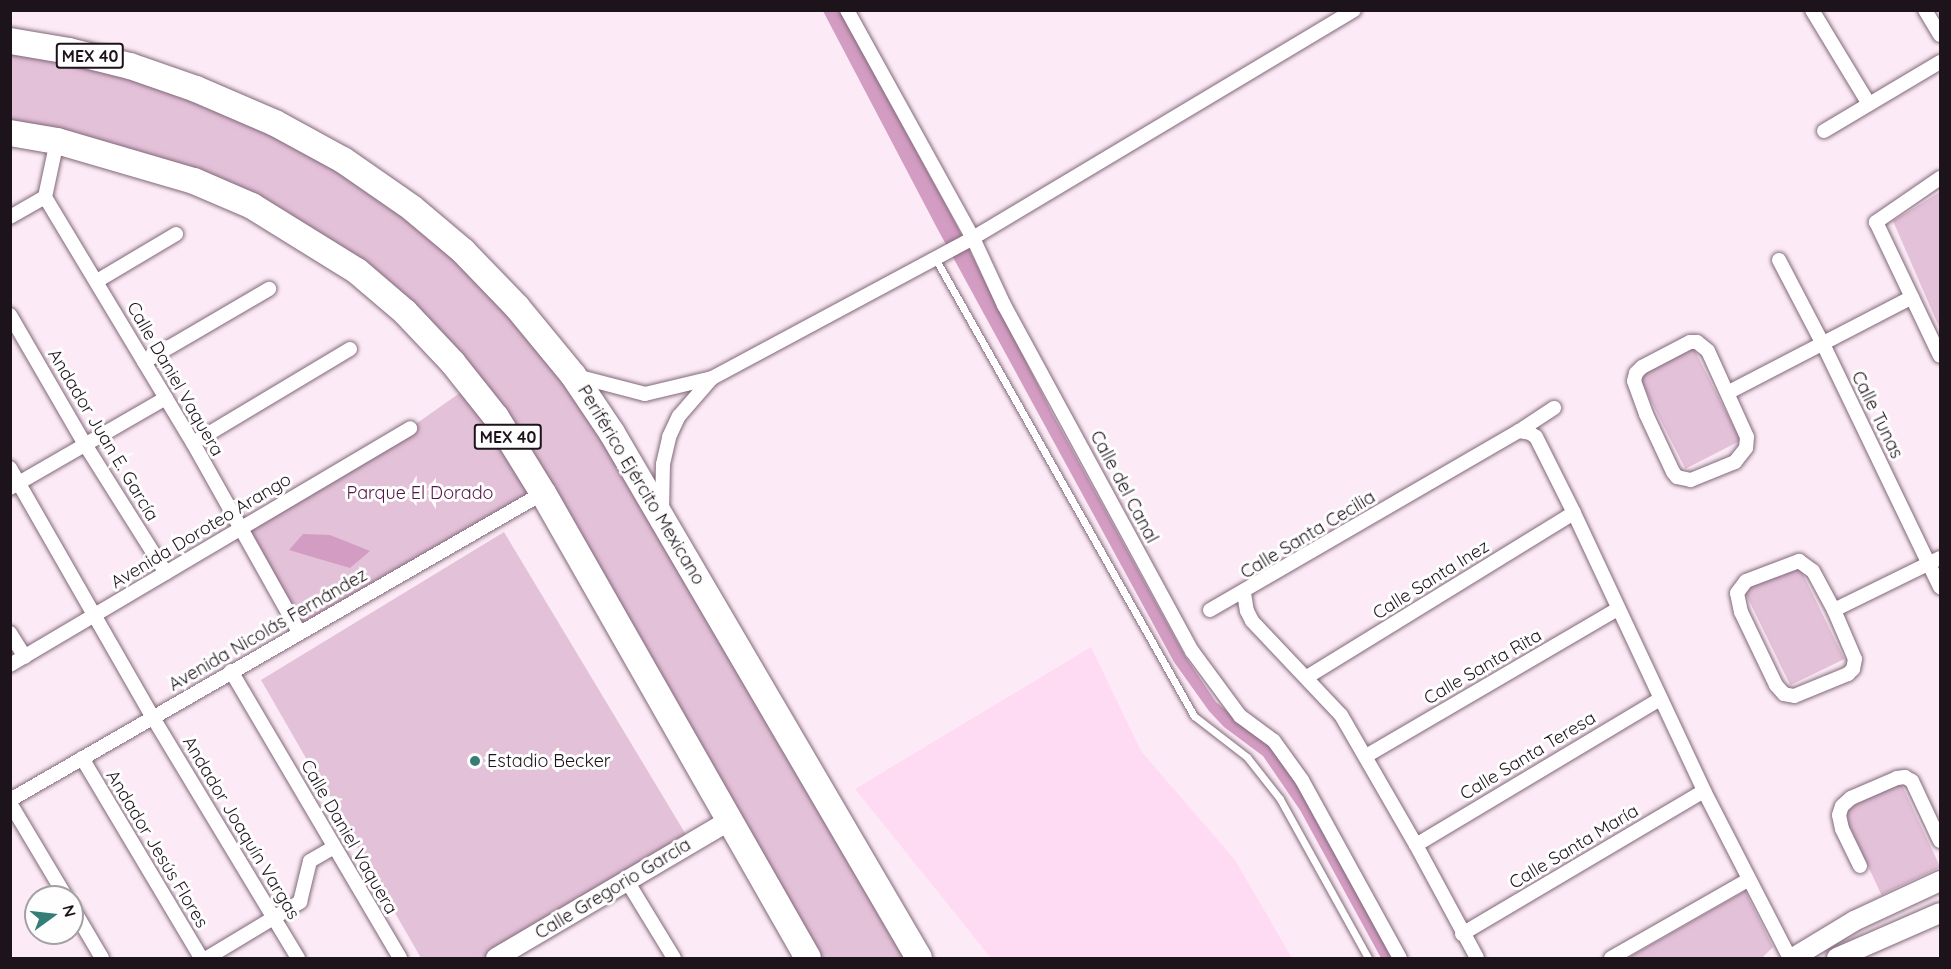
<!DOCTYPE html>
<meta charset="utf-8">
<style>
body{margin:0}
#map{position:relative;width:1951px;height:969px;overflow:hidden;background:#fcebf6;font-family:Quicksand,sans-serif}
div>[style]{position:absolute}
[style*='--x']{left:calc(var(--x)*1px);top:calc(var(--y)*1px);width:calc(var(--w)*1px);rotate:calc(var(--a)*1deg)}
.built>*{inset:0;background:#ffdbf3}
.green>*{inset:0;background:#e3c1d8;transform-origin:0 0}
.water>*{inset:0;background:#d39cc2}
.roads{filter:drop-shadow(0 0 2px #816879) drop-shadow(0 0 2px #816879)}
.lane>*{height:7px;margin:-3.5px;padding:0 3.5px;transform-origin:3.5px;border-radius:3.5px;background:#fff}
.street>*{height:14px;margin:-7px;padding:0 7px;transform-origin:7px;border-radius:7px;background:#fff}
.secondary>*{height:20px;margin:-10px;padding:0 10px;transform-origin:10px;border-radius:10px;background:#fff}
.highway>*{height:26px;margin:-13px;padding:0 13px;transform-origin:13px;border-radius:13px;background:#fff}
.dots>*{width:16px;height:16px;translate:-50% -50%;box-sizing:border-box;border:3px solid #fefefe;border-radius:50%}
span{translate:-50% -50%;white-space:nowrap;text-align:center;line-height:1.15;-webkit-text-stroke:6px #fefefe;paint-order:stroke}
.shield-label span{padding:2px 4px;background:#fefefe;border:2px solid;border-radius:4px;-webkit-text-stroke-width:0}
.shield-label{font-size:16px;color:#1d131a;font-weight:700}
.street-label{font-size:18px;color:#1d131a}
.park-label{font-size:18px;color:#551547}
.poi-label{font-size:18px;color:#1d131a}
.left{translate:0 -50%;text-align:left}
.frame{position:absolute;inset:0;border:12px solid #1d131a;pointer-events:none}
.north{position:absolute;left:24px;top:885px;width:60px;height:60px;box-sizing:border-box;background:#fefefe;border:2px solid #a4a0a3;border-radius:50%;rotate:75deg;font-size:16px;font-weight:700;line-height:24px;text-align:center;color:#1d131a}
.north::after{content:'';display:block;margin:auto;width:21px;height:27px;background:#367d77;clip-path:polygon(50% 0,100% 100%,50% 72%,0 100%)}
</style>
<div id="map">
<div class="built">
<i style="clip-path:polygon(1091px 647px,1141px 751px,1235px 860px,1292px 958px,991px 958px,855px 789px)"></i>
</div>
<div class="green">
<i style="clip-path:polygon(11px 45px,36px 48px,279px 128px,402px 204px,572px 376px,917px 958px,811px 958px,438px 343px,264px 209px,11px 131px)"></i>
<i style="clip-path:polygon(1940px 192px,1940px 329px,1893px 221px)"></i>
<i style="left:1693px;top:347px;width:105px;height:62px;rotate:63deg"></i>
<i style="clip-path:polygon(464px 390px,536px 496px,299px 632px,241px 527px,410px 428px)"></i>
<i style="clip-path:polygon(504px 532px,691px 843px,492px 958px,421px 958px,261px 680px)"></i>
<i style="left:1797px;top:562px;width:108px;height:60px;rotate:64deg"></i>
<i style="left:1901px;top:783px;width:93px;height:65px;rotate:65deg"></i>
<i style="clip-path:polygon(1745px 891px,1773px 947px,1762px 958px,1628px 958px)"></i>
</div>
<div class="water">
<i style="clip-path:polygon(823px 11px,840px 11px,954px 220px,1052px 413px,1185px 656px,1216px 702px,1274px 750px,1312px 807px,1394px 958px,1381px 958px,1300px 810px,1263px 756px,1224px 727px,1209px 711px,1174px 662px,937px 228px)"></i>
<i style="clip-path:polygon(303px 534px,330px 535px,370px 551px,350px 568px,289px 550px)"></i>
</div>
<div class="roads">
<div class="lane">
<i style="--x:935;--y:258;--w:526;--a:60.51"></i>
<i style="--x:1194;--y:716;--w:67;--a:37.7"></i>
<i style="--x:1247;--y:757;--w:53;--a:51.8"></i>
<i style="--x:1280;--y:799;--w:182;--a:61"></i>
</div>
<div class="street">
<i style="--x:847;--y:10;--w:260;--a:61.1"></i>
<i style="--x:973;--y:238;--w:74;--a:65.2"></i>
<i style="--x:1004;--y:305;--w:394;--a:61.5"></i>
<i style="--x:1192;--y:651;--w:81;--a:53.6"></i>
<i style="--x:1240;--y:716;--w:42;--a:36.3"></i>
<i style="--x:1274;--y:741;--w:48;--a:54.3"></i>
<i style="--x:1302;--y:780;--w:203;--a:61.2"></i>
<i style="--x:1812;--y:10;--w:110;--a:58.8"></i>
<i style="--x:1925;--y:10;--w:29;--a:59"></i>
<i style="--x:1824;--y:131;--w:135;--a:-30.7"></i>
<i style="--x:57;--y:141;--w:57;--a:102.1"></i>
<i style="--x:45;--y:197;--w:287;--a:59"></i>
<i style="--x:193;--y:443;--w:217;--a:60.7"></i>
<i style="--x:1940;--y:178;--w:78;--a:145.5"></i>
<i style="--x:1876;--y:222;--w:148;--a:64.5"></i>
<i style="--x:10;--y:217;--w:40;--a:-29.7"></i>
<i style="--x:1779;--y:260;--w:95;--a:62.4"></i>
<i style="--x:1823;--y:344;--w:270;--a:64.3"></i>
<i style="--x:97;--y:281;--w:92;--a:-30.7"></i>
<i style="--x:10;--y:315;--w:151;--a:59.9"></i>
<i style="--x:86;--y:446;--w:150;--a:57.8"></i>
<i style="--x:1690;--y:342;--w:7;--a:0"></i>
<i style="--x:1697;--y:342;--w:14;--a:39"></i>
<i style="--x:1708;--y:351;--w:94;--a:65.6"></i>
<i style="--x:1747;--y:437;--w:11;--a:95"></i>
<i style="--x:1746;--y:448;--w:18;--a:128"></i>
<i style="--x:1735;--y:462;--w:48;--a:157.8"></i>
<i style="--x:1691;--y:480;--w:14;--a:-168"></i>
<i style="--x:1677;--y:477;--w:6;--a:-129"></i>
<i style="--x:1673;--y:472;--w:64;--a:-115"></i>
<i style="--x:1646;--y:414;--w:35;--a:-110"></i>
<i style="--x:1634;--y:381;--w:8;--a:-76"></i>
<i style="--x:1636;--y:373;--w:8;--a:-45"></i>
<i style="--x:1642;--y:367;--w:54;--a:-27.5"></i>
<i style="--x:144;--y:362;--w:145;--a:-30.3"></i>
<i style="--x:576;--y:376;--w:71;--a:14.6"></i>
<i style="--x:645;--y:394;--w:69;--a:-13.4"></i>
<i style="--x:712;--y:378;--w:296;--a:-28.2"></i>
<i style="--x:973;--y:238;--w:444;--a:-30.9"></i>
<i style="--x:1729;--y:392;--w:206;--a:-27.4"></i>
<i style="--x:1519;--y:431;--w:11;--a:10"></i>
<i style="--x:1530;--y:433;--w:7;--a:34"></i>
<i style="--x:1536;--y:437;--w:85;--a:63.4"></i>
<i style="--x:1574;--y:513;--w:307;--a:64.9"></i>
<i style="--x:1704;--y:791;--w:188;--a:62.8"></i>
<i style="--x:193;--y:443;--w:183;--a:-30.9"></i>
<i style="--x:10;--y:468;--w:286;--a:60.2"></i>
<i style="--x:152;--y:716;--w:283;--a:58.9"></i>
<i style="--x:10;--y:488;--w:180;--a:-30"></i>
<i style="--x:662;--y:511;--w:47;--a:-88.8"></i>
<i style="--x:663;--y:464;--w:28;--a:-77"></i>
<i style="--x:669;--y:437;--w:23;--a:-65"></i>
<i style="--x:679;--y:416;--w:50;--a:-49"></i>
<i style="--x:1799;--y:561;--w:17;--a:36"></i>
<i style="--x:1813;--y:571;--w:44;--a:61.7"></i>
<i style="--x:1834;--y:610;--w:53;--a:66.8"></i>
<i style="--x:1855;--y:659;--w:10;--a:101"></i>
<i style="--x:1853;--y:669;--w:7;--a:135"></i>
<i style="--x:1848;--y:674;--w:58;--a:157.8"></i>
<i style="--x:1794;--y:696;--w:10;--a:-169"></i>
<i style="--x:1784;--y:694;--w:12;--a:-132"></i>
<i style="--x:1776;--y:685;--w:81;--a:-115.6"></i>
<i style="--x:1741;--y:612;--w:19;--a:-102"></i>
<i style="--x:1737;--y:593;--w:15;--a:-53"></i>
<i style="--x:1746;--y:581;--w:57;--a:-20.7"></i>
<i style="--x:1244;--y:593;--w:18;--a:81"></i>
<i style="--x:1247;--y:611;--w:11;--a:63"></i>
<i style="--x:1252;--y:621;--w:129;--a:46.6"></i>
<i style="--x:1341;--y:715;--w:150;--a:60"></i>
<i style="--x:1416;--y:845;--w:128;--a:61.6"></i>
<i style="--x:1210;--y:610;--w:357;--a:-30.1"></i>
<i style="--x:1519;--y:431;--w:42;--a:-33.3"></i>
<i style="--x:1834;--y:610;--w:118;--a:-26.1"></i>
<i style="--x:10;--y:633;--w:28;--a:58"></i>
<i style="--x:10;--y:665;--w:465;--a:-30.6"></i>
<i style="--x:231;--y:671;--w:333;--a:59.5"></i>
<i style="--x:1307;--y:677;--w:313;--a:-31.6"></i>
<i style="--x:1366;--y:756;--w:292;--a:-30.3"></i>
<i style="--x:82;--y:758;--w:233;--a:59.2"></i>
<i style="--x:10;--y:800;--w:615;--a:-29.94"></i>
<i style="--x:10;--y:803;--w:109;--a:59.2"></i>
<i style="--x:1416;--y:845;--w:284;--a:-30.9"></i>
<i style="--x:1860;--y:866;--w:41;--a:-115.9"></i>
<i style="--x:1842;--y:829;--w:14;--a:-102"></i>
<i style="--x:1839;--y:815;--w:9;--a:-72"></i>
<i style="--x:1842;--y:806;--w:12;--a:-42"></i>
<i style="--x:1851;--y:798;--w:50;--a:-23.5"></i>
<i style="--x:1897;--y:778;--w:8;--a:-7"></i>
<i style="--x:1905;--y:777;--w:8;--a:30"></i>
<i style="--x:1912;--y:781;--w:66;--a:65"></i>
<i style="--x:627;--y:881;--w:90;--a:58.6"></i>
<i style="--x:72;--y:907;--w:59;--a:59.5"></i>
<i style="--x:1462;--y:934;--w:281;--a:-30.6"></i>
<i style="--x:207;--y:958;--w:109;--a:-31.1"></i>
<i style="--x:300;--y:902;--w:42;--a:-76.3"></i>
<i style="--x:310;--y:861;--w:28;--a:-30"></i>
<i style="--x:1611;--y:958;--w:158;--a:-29.7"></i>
</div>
<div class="secondary">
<i style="--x:496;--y:958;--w:272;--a:-30.5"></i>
<i style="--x:1793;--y:958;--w:71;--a:-31.2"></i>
<i style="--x:1854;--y:921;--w:95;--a:-24.9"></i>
<i style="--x:1837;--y:958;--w:112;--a:-23.6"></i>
</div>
<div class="highway">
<i style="--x:10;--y:41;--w:60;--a:9.6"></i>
<i style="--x:69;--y:51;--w:63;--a:13.8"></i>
<i style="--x:130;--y:66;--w:70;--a:19.2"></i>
<i style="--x:196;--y:89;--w:86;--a:23.3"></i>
<i style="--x:275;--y:123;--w:77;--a:28.6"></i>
<i style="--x:343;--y:160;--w:84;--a:34.8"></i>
<i style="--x:412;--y:208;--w:67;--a:40.1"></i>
<i style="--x:463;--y:251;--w:78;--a:46"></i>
<i style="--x:517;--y:307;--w:88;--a:50.5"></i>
<i style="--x:573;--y:375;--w:70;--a:56.1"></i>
<i style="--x:612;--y:433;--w:608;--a:59.68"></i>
<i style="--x:10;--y:133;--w:48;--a:9.7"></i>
<i style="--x:57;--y:141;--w:143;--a:16.3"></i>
<i style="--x:194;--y:181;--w:63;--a:23.3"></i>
<i style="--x:252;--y:206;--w:123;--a:31.8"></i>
<i style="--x:357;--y:271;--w:63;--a:40.5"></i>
<i style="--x:405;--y:312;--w:70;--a:46.7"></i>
<i style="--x:453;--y:363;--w:69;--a:51.5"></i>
<i style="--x:496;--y:417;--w:89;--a:58.3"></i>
<i style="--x:543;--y:493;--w:535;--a:60.32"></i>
</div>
</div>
<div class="dots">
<i style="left:475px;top:761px;background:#367d77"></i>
</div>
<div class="shield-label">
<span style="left:90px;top:56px">MEX 40</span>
<span style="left:508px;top:437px">MEX 40</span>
</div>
<div class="street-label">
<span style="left:175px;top:379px;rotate:60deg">Calle Daniel Vaquera</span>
<span style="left:1877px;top:415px;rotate:64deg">Calle Tunas</span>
<span style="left:103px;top:435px;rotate:59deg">Andador Juan E. García</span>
<span style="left:641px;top:485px;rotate:59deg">Periférico Ejército Mexicano</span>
<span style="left:1124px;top:487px;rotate:62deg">Calle del Canal</span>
<span style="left:201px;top:531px;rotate:-31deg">Avenida Doroteo Arango</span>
<span style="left:1308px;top:535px;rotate:-31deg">Calle Santa Cecilia</span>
<span style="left:1431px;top:580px;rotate:-32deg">Calle Santa Inez</span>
<span style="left:268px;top:630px;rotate:-30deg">Avenida Nicolás Fernández</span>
<span style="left:1483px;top:667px;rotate:-30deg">Calle Santa Rita</span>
<span style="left:1528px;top:756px;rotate:-31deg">Calle Santa Teresa</span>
<span style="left:241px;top:828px;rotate:59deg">Andador Joaquín Vargas</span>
<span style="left:349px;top:837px;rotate:60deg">Calle Daniel Vaquera</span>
<span style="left:1574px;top:847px;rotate:-31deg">Calle Santa María</span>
<span style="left:157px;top:849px;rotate:59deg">Andador Jesús Flores</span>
<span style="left:613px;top:889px;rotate:-31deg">Calle Gregorio García</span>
</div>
<div class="park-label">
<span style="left:420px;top:493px">Parque El Dorado</span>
</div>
<div class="poi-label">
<span class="left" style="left:487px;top:761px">Estadio Becker</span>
</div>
<div class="frame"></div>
<div class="north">N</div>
</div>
